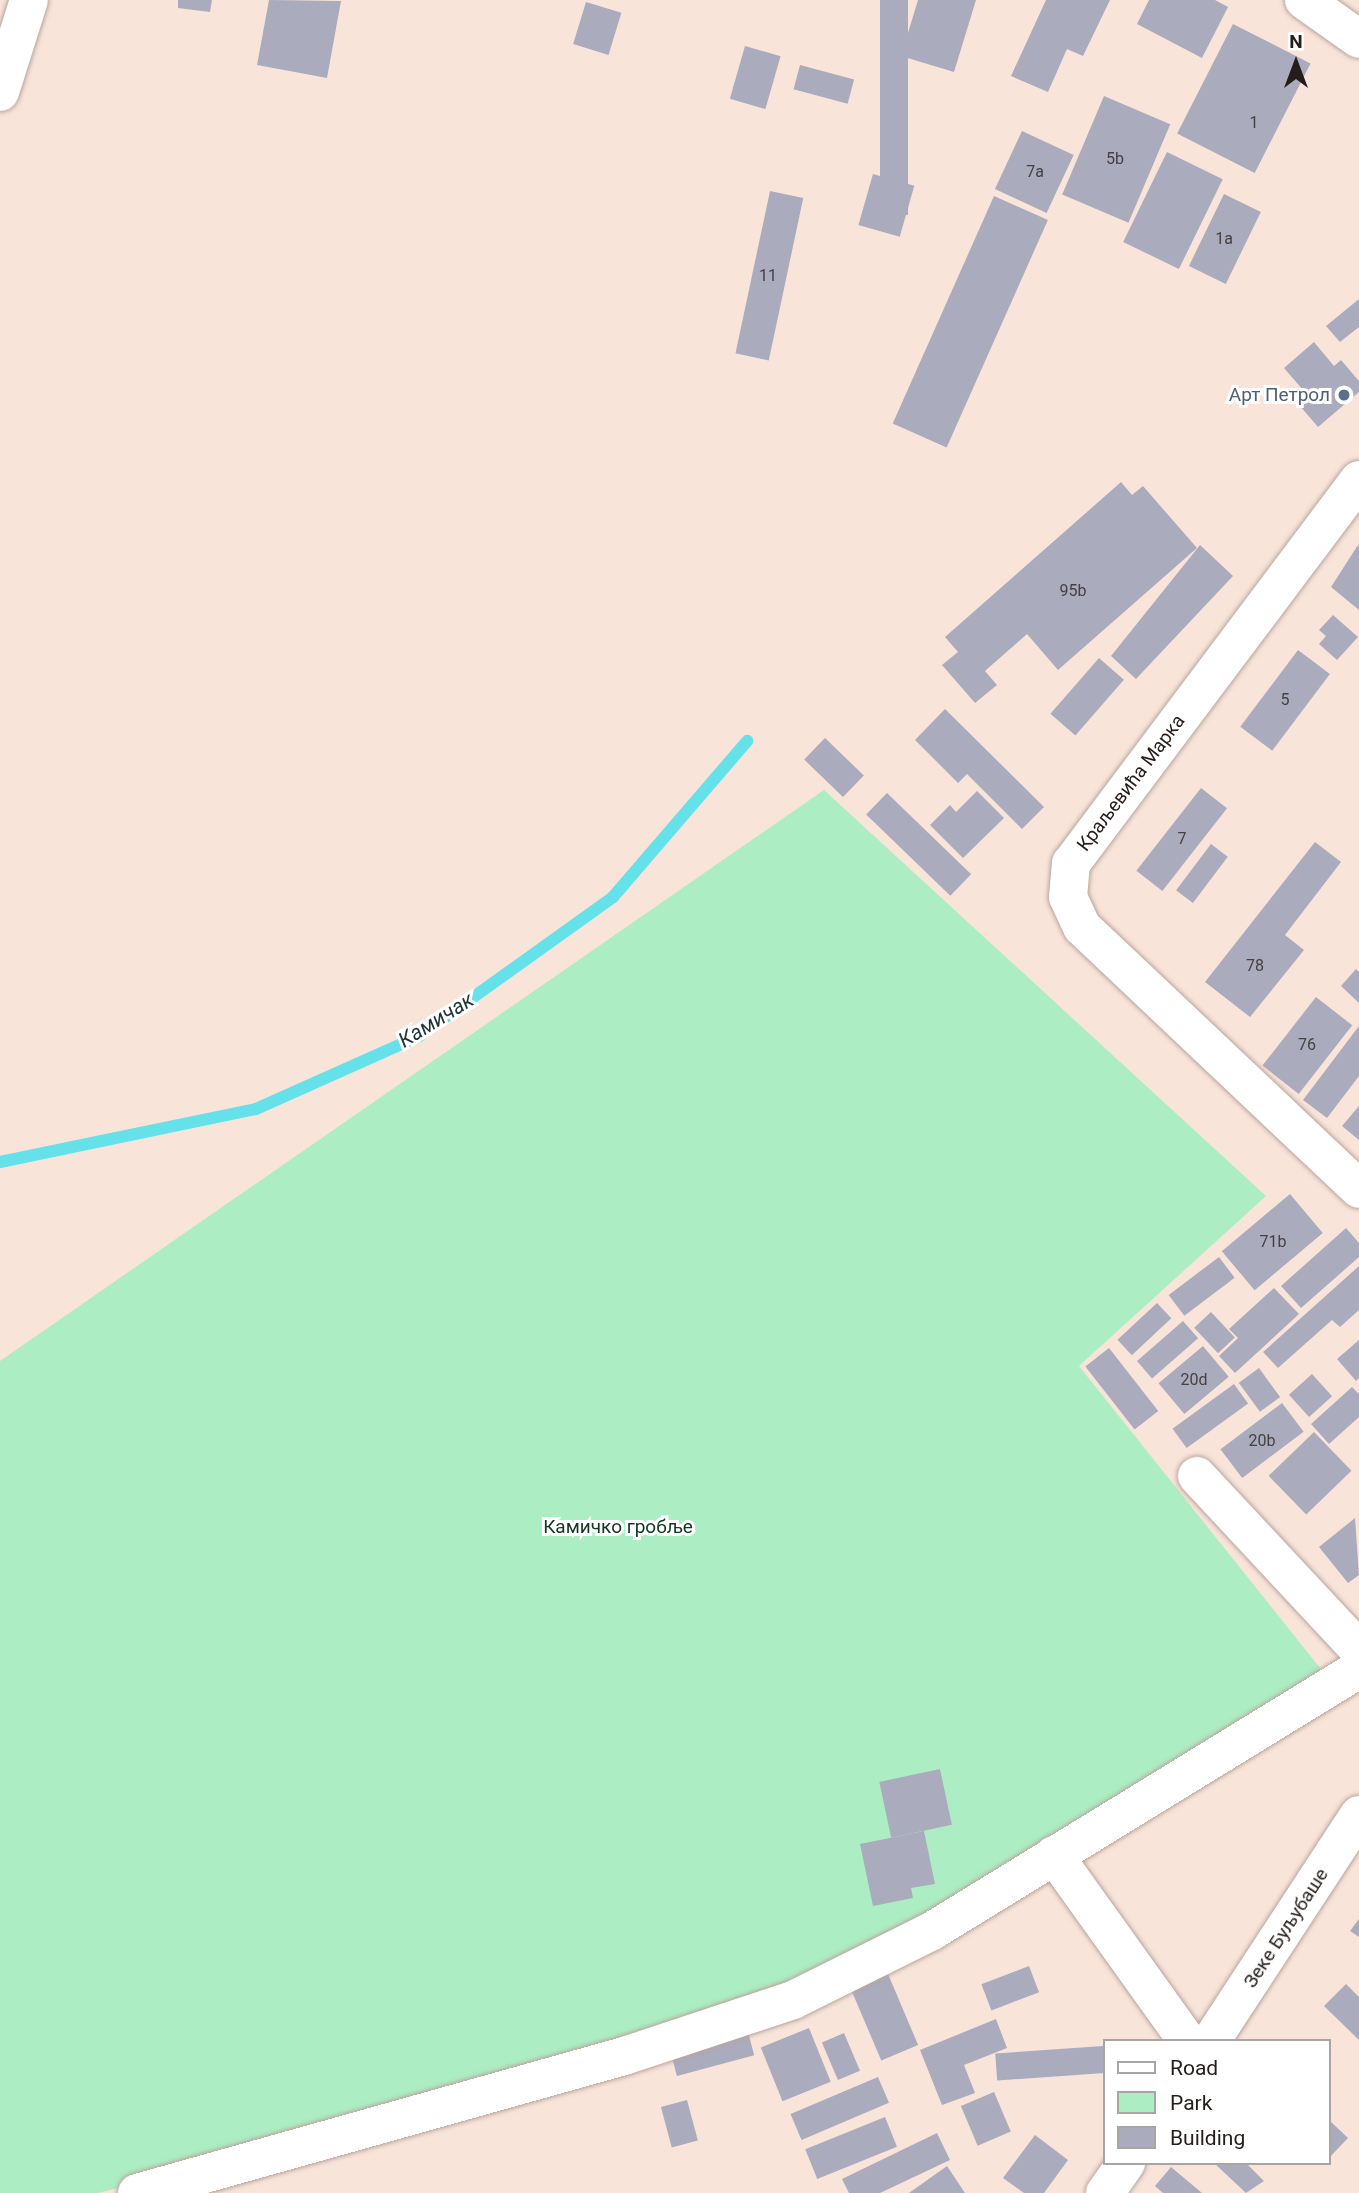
<!DOCTYPE html>
<meta charset="utf-8">
<style>
body{margin:0}
#map{position:relative;width:1359px;height:2193px;overflow:hidden;background:#f9e4da;font-family:Roboto,sans-serif}
div>[style]{position:absolute}
[style*='--x']{left:calc(var(--x)*1px);top:calc(var(--y)*1px);width:calc(var(--w)*1px);rotate:calc(var(--a)*1deg)}
.green>*{inset:0;background:#adedc3}
.stream>*{height:12px;margin:-6px;padding:0 6px;transform-origin:6px;border-radius:6px;background:#65e1ea}
.building>*{inset:0;background:#ababbe;transform-origin:0 0}
.roads{filter:drop-shadow(0 0 2px #b9a59c) drop-shadow(0 0 2px #b9a59c)}
.minor>*{height:38px;margin:-19px;padding:0 19px;transform-origin:19px;border-radius:19px;background:#fff}
.major>*{height:38px;margin:-19px;padding:0 19px;transform-origin:19px;border-radius:19px;background:#fff}
.dots>*{width:19px;height:19px;translate:-50% -50%;box-sizing:border-box;border:4px solid #fff;border-radius:50%}
span{translate:-50% -50%;white-space:nowrap;text-align:center;line-height:1.15;-webkit-text-stroke:6px #fff;paint-order:stroke}
.number-label{font-size:16px;color:#464043}
.number-label span{-webkit-text-stroke-width:0}
.service-label{font-size:19px;color:#4e5e75}
.right{translate:-100% -50%;text-align:right}
.street-label{font-size:19px;color:#251d1a}
.park-label{font-size:19px;color:#123621}
.water-label{font-size:21px;color:#1e3436;font-style:italic}
.legend{position:absolute;left:1103px;top:2039px;width:228px;height:126px;box-sizing:border-box;background:#fff;border:2px solid #a8a5a3;margin:0;padding:9px 12px;list-style:none;font-size:21px;color:#251d1a}
.legend li{display:flex;align-items:center;gap:14px;height:35px}
.legend b{width:35px;border:2px solid #a8a5a3}
.north{position:absolute;left:1261px;top:28px;width:70px;height:70px;-webkit-text-stroke:5px #fff;paint-order:stroke;rotate:0deg;font-size:19px;font-weight:700;line-height:28px;text-align:center;color:#251d1a}
.north::after{content:'';display:block;margin:auto;width:24px;height:32px;background:#251d1a;clip-path:polygon(50% 0,100% 100%,50% 72%,0 100%)}
</style>
<div id="map">
<div class="green">
<i style="clip-path:polygon(824px 790px,1266px 1196px,1079px 1366px,1340px 1693px,806px 1979px,631px 2060px,98px 2193px,0 2193px,0 1361px)"></i>
</div>
<div class="stream">
<i style="--x:0;--y:1162;--w:261;--a:-11.7"></i>
<i style="--x:256;--y:1109;--w:179;--a:-24.1"></i>
<i style="--x:419;--y:1036;--w:239;--a:-35.6"></i>
<i style="--x:613;--y:897;--w:206;--a:-49.3"></i>
</div>
<div class="building">
<i style="clip-path:polygon(178px 0,212px 0,210px 12px,178px 8px)"></i>
<i style="clip-path:polygon(269px 0,341px 1px,327px 78px,257px 65px)"></i>
<i style="left:880px;top:0;width:28px;height:215px"></i>
<i style="clip-path:polygon(918px 0,976px 0,954px 72px,901px 56px)"></i>
<i style="clip-path:polygon(1046px 0,1110px 0,1083px 56px,1067px 49px,1048px 92px,1011px 76px)"></i>
<i style="clip-path:polygon(1149px 0,1215px 0,1228px 7px,1202px 58px,1137px 24px)"></i>
<i style="left:586px;top:2px;width:37px;height:44px;rotate:17deg"></i>
<i style="left:1233px;top:24px;width:87px;height:123px;rotate:27deg"></i>
<i style="left:745px;top:46px;width:37px;height:55px;rotate:16deg"></i>
<i style="left:800px;top:65px;width:56px;height:25px;rotate:15deg"></i>
<i style="left:1104px;top:96px;width:72px;height:107px;rotate:23deg"></i>
<i style="left:1022px;top:131px;width:57px;height:64px;rotate:25deg"></i>
<i style="left:1167px;top:152px;width:62px;height:100px;rotate:26deg"></i>
<i style="left:873px;top:174px;width:43px;height:53px;rotate:16deg"></i>
<i style="left:770px;top:191px;width:34px;height:166px;rotate:12deg"></i>
<i style="left:1224px;top:194px;width:41px;height:80px;rotate:26deg"></i>
<i style="left:994px;top:196px;width:59px;height:249px;rotate:24deg"></i>
<i style="clip-path:polygon(1359px 299px,1359px 327px,1340px 342px,1326px 326px)"></i>
<i style="clip-path:polygon(1314px 342px,1334px 366px,1341px 360px,1359px 381px,1359px 392px,1318px 427px,1294px 399px,1303px 390px,1284px 368px)"></i>
<i style="clip-path:polygon(1121px 482px,1132px 495px,1143px 486px,1197px 548px,1058px 670px,1027px 634px,985px 671px,997px 685px,975px 703px,942px 665px,958px 652px,945px 637px)"></i>
<i style="clip-path:polygon(1200px 545px,1233px 576px,1136px 679px,1111px 656px)"></i>
<i style="clip-path:polygon(1358px 545px,1359px 547px,1359px 610px,1331px 587px)"></i>
<i style="clip-path:polygon(1333px 615px,1358px 637px,1337px 660px,1319px 644px,1326px 636px,1319px 630px)"></i>
<i style="left:1298px;top:650px;width:40px;height:96px;rotate:37deg"></i>
<i style="left:1099px;top:658px;width:33px;height:74px;rotate:41deg"></i>
<i style="clip-path:polygon(945px 709px,1044px 807px,1022px 829px,967px 774px,958px 783px,915px 740px)"></i>
<i style="left:825px;top:738px;width:54px;height:30px;rotate:44deg"></i>
<i style="left:1201px;top:788px;width:33px;height:105px;rotate:38deg"></i>
<i style="clip-path:polygon(977px 791px,1004px 818px,963px 858px,930px 825px,950px 805px,956px 812px)"></i>
<i style="left:887px;top:793px;width:117px;height:30px;rotate:44deg"></i>
<i style="clip-path:polygon(1315px 842px,1341px 862px,1285px 935px,1304px 950px,1250px 1017px,1205px 982px)"></i>
<i style="left:1211px;top:844px;width:21px;height:58px;rotate:37deg"></i>
<i style="clip-path:polygon(1356px 969px,1359px 972px,1359px 1003px,1341px 986px)"></i>
<i style="left:1316px;top:997px;width:46px;height:87px;rotate:38deg"></i>
<i style="clip-path:polygon(1359px 1026px,1359px 1076px,1327px 1118px,1303px 1100px)"></i>
<i style="clip-path:polygon(1359px 1106px,1359px 1140px,1342px 1126px)"></i>
<i style="left:1290px;top:1194px;width:51px;height:89px;rotate:50deg"></i>
<i style="clip-path:polygon(1346px 1228px,1359px 1243px,1359px 1257px,1301px 1308px,1281px 1286px)"></i>
<i style="left:1219px;top:1257px;width:26px;height:63px;rotate:53deg"></i>
<i style="clip-path:polygon(1359px 1266px,1359px 1310px,1340px 1327px,1332px 1320px,1278px 1368px,1263px 1352px)"></i>
<i style="clip-path:polygon(1274px 1288px,1299px 1314px,1235px 1373px,1219px 1356px,1238px 1338px,1229px 1329px)"></i>
<i style="left:1157px;top:1303px;width:21px;height:54px;rotate:47deg"></i>
<i style="left:1211px;top:1312px;width:35px;height:23px;rotate:47deg"></i>
<i style="left:1183px;top:1321px;width:23px;height:61px;rotate:49deg"></i>
<i style="clip-path:polygon(1359px 1340px,1359px 1378px,1356px 1381px,1337px 1359px)"></i>
<i style="left:1203px;top:1346px;width:40px;height:58px;rotate:50deg"></i>
<i style="left:1109px;top:1348px;width:80px;height:30px;rotate:52deg"></i>
<i style="left:1259px;top:1368px;width:36px;height:25px;rotate:54deg"></i>
<i style="left:1312px;top:1374px;width:30px;height:31px;rotate:48deg"></i>
<i style="left:1234px;top:1384px;width:24px;height:76px;rotate:54deg"></i>
<i style="clip-path:polygon(1352px 1387px,1359px 1394px,1359px 1417px,1329px 1444px,1311px 1424px)"></i>
<i style="left:1282px;top:1403px;width:36px;height:77px;rotate:53deg"></i>
<i style="left:1314px;top:1432px;width:54px;height:63px;rotate:46deg"></i>
<i style="clip-path:polygon(1355px 1518px,1359px 1575px,1348px 1583px,1319px 1547px)"></i>
<i style="left:940px;top:1769px;width:57px;height:62px;rotate:78deg"></i>
<i style="clip-path:polygon(924px 1831px,935px 1884px,911px 1888px,913px 1898px,873px 1906px,860px 1844px)"></i>
<i style="clip-path:polygon(1359px 1919px,1359px 1937px,1350px 1931px)"></i>
<i style="left:1029px;top:1966px;width:28px;height:51px;rotate:69deg"></i>
<i style="left:888px;top:1974px;width:77px;height:40px;rotate:67deg"></i>
<i style="clip-path:polygon(1346px 1984px,1359px 1997px,1359px 2040px,1324px 2006px)"></i>
<i style="clip-path:polygon(996px 2019px,1007px 2048px,964px 2065px,975px 2093px,942px 2105px,920px 2050px)"></i>
<i style="left:809px;top:2028px;width:58px;height:52px;rotate:68deg"></i>
<i style="left:748px;top:2032px;width:24px;height:80px;rotate:75deg"></i>
<i style="left:844px;top:2033px;width:41px;height:24px;rotate:67deg"></i>
<i style="left:1103px;top:2046px;width:27px;height:108px;rotate:86deg"></i>
<i style="left:878px;top:2077px;width:28px;height:95px;rotate:67deg"></i>
<i style="left:994px;top:2092px;width:43px;height:36px;rotate:67deg"></i>
<i style="left:687px;top:2100px;width:42px;height:27px;rotate:75deg"></i>
<i style="left:885px;top:2117px;width:32px;height:86px;rotate:68deg"></i>
<i style="clip-path:polygon(1329px 2120px,1348px 2138px,1329px 2158px)"></i>
<i style="clip-path:polygon(937px 2133px,950px 2160px,880px 2193px,849px 2193px,842px 2179px)"></i>
<i style="clip-path:polygon(1035px 2135px,1068px 2160px,1044px 2193px,1024px 2193px,1003px 2178px)"></i>
<i style="clip-path:polygon(1214px 2163px,1246px 2163px,1264px 2181px,1246px 2193px)"></i>
<i style="clip-path:polygon(947px 2166px,965px 2193px,909px 2193px)"></i>
<i style="clip-path:polygon(1171px 2167px,1202px 2193px,1163px 2193px,1155px 2186px)"></i>
</div>
<div class="roads">
<div class="minor">
<i style="--x:0;--y:92;--w:96;--a:-72.5"></i>
<i style="--x:1359;--y:480;--w:479;--a:126.9"></i>
<i style="--x:1071;--y:863;--w:34;--a:95"></i>
<i style="--x:1068;--y:897;--w:33;--a:65"></i>
<i style="--x:1082;--y:927;--w:381;--a:43.4"></i>
<i style="--x:1197;--y:1476;--w:238;--a:47"></i>
<i style="--x:1054;--y:1855;--w:229;--a:54.4"></i>
<i style="--x:1211;--y:2041;--w:270;--a:-56.8"></i>
<i style="--x:137;--y:2193;--w:506;--a:-15.71"></i>
<i style="--x:624;--y:2056;--w:178;--a:-18.3"></i>
<i style="--x:793;--y:2000;--w:155;--a:-26.4"></i>
<i style="--x:932;--y:1931;--w:501;--a:-31.53"></i>
<i style="--x:1105;--y:2193;--w:37;--a:-55"></i>
</div>
<div class="major">
<i style="--x:1304;--y:0;--w:67;--a:35.3"></i>
</div>
</div>
<div class="dots">
<i style="left:1344px;top:395px;background:#5c6f8a"></i>
</div>
<div class="number-label">
<span style="left:1254px;top:123px">1</span>
<span style="left:1115px;top:159px">5b</span>
<span style="left:1035px;top:172px">7a</span>
<span style="left:1224px;top:239px">1a</span>
<span style="left:768px;top:276px">11</span>
<span style="left:1073px;top:591px">95b</span>
<span style="left:1285px;top:700px">5</span>
<span style="left:1182px;top:839px">7</span>
<span style="left:1255px;top:966px">78</span>
<span style="left:1307px;top:1045px">76</span>
<span style="left:1273px;top:1242px">71b</span>
<span style="left:1194px;top:1380px">20d</span>
<span style="left:1262px;top:1441px">20b</span>
</div>
<div class="service-label">
<span class="right" style="left:1330px;top:395px">Арт Петрол</span>
</div>
<div class="street-label">
<span style="left:1131px;top:783px;rotate:-53deg">Краљевића Марка</span>
<span style="left:1286px;top:1928px;rotate:-57deg">Зеке Буљубаше</span>
</div>
<div class="park-label">
<span style="left:618px;top:1527px">Камичко гробље</span>
</div>
<div class="water-label">
<span style="left:436px;top:1020px;rotate:-32deg">Камичак</span>
</div>
<ul class="legend">
<li><b style="height:9px;background:#fff"></b>Road</li>
<li><b style="height:19px;background:#adedc3"></b>Park</li>
<li><b style="height:19px;background:#ababbe"></b>Building</li>
</ul>
<div class="north">N</div>
</div>
